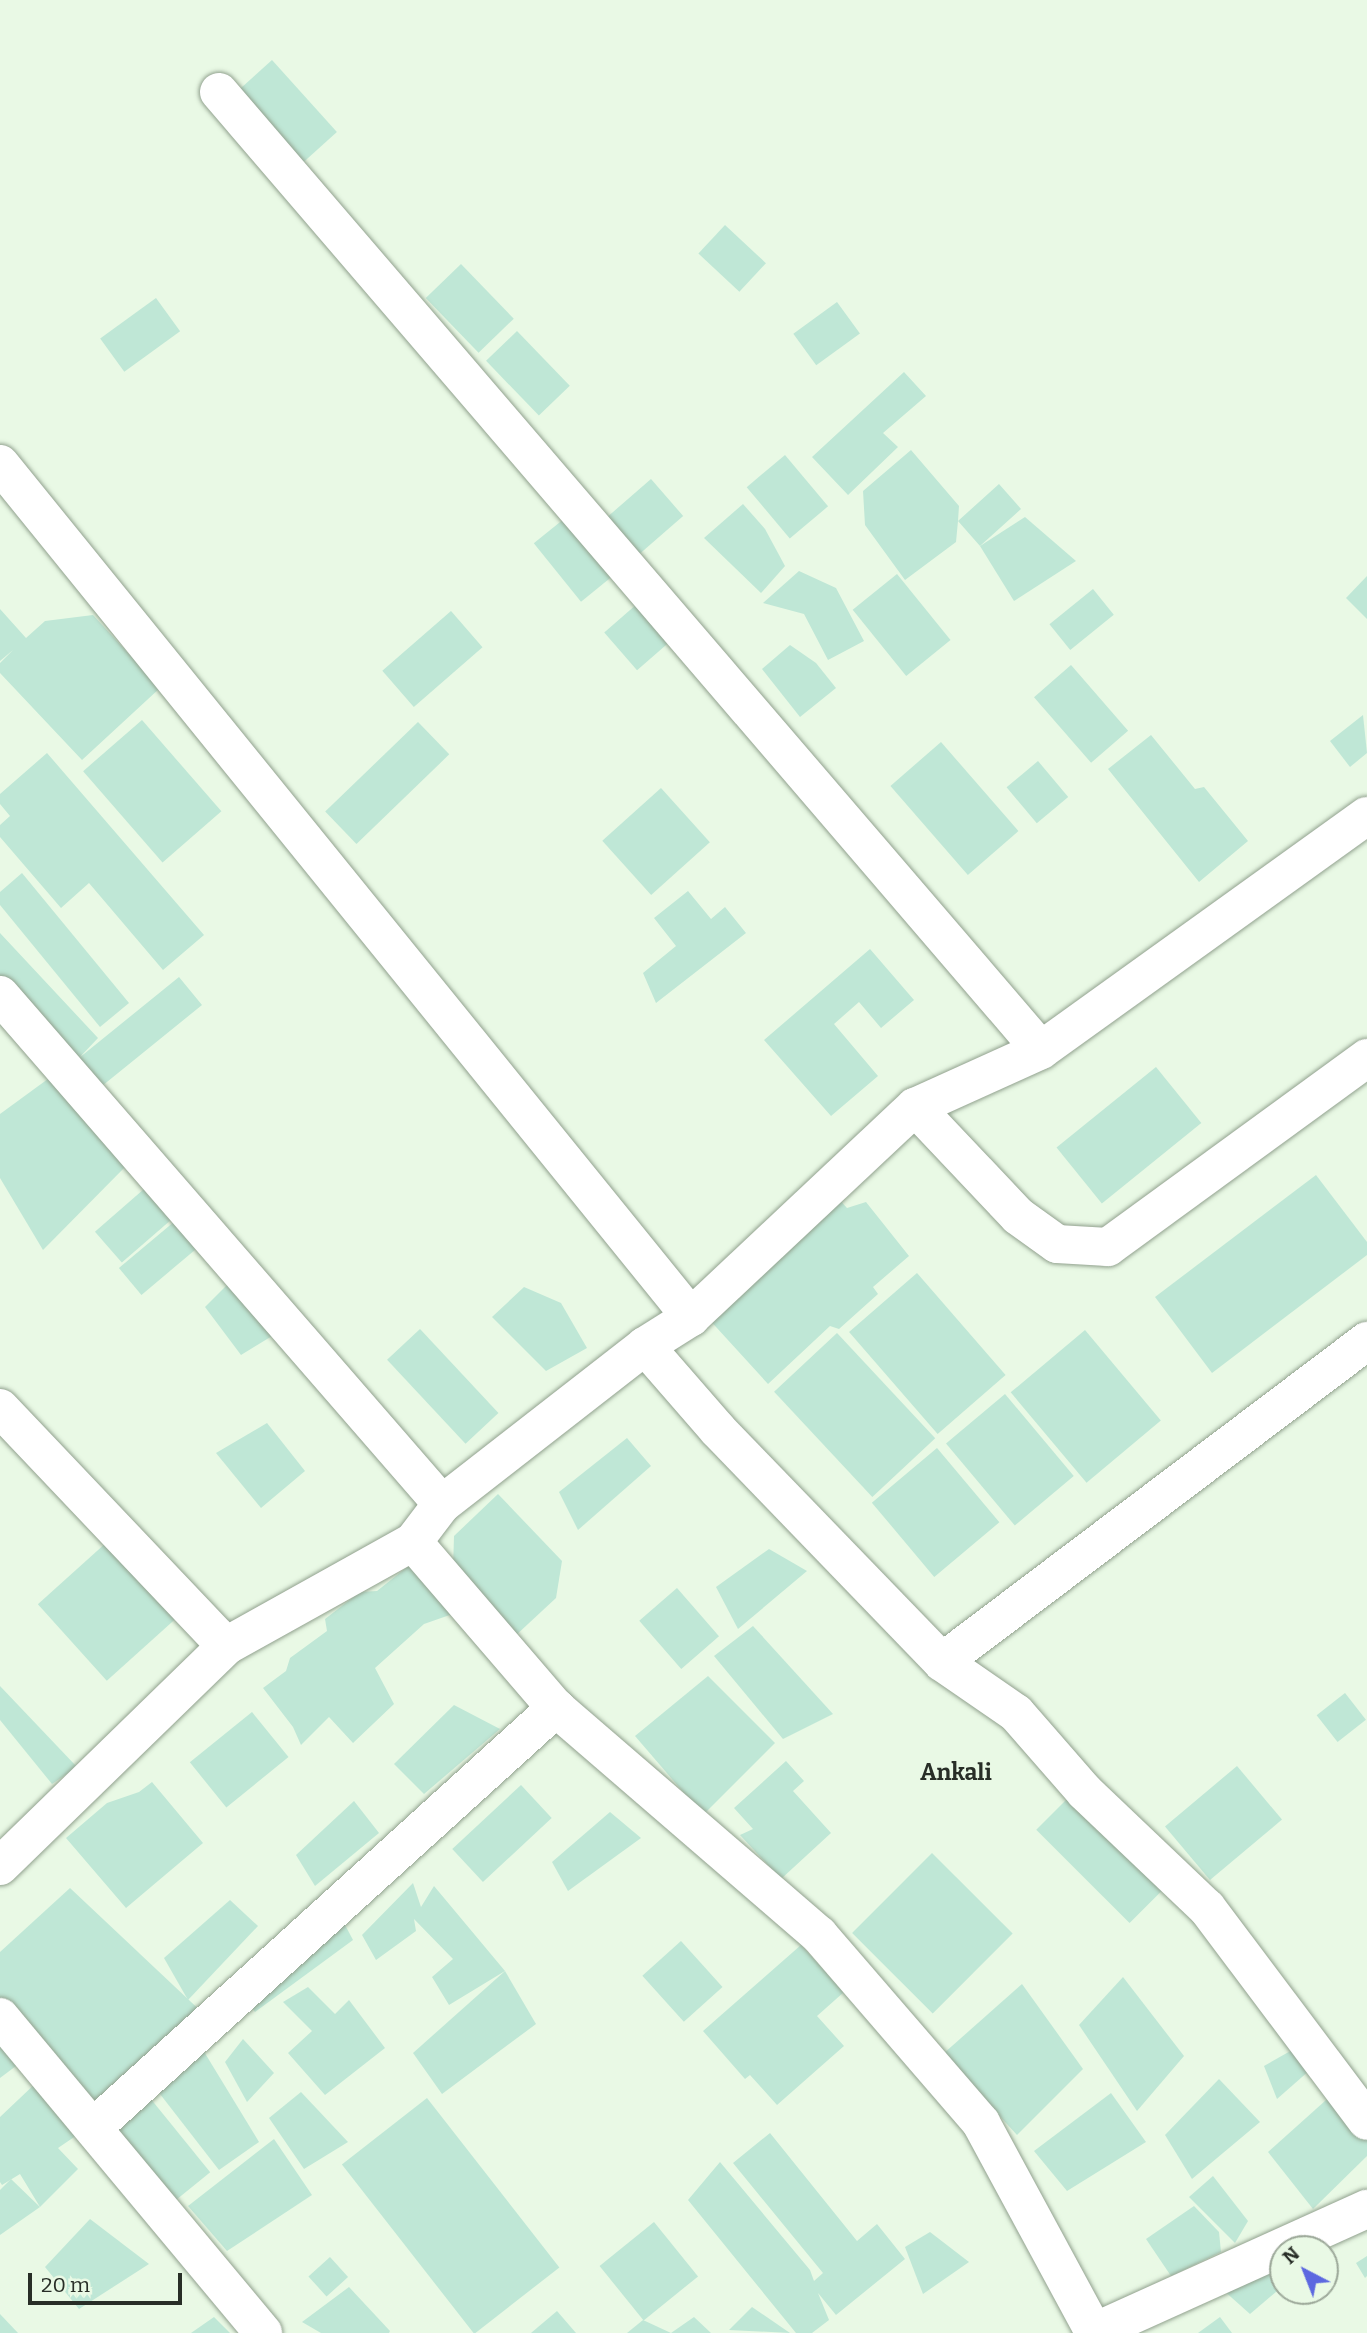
<!DOCTYPE html>
<style>
body{margin:0}
#map{position:relative;width:1367px;height:2333px;overflow:hidden;background:#e9f9e5;font-family:Bitter,serif}
div>[style]{position:absolute}
[style*='--x']{left:calc(var(--x)*1px);top:calc(var(--y)*1px);width:calc(var(--w)*1px);rotate:calc(var(--a)*1deg)}
.building>*{inset:0;background:#bfe7d6;transform-origin:0 0}
.roads{filter:drop-shadow(0 0 2px #91a18e) drop-shadow(0 0 2px #91a18e)}
.minor>*{height:38px;margin:-19px;padding:0 19px;transform-origin:19px;border-radius:19px;background:#fff}
span{translate:-50% -50%;white-space:nowrap;text-align:center;line-height:1.15;-webkit-text-stroke:6px #e9f9e5;paint-order:stroke}
.quarter-label{font-size:23px;color:#282e27;font-weight:700}
.north{position:absolute;left:1269px;top:2235px;width:70px;height:70px;box-sizing:border-box;background:#e9f9e5;border:2px solid #9ca899;border-radius:50%;rotate:318deg;font-size:19px;font-weight:700;line-height:28px;text-align:center;color:#282e27}
.north::after{content:'';display:block;margin:auto;width:24px;height:32px;background:#5c68e0;clip-path:polygon(50% 0,100% 100%,50% 72%,0 100%)}
.scale{position:absolute;left:28px;top:2273px;width:154px;height:32px;box-sizing:border-box;border:4px solid #282e27;border-top:0;padding-left:9px;font-size:21px;line-height:24px;white-space:nowrap;color:#282e27;-webkit-text-stroke:5px #e9f9e5;paint-order:stroke}
</style>
<div id="map">
<div class="building">
<i style="left:272px;top:60px;width:97px;height:50px;rotate:48deg"></i>
<i style="left:725px;top:225px;width:56px;height:39px;rotate:43deg"></i>
<i style="left:461px;top:264px;width:76px;height:49px;rotate:46deg"></i>
<i style="left:156px;top:298px;width:41px;height:69px;rotate:54deg"></i>
<i style="left:837px;top:302px;width:39px;height:54px;rotate:54deg"></i>
<i style="left:517px;top:331px;width:76px;height:43px;rotate:46deg"></i>
<i style="clip-path:polygon(904px 372px,926px 396px,883px 433px,898px 447px,848px 495px,812px 457px)"></i>
<i style="clip-path:polygon(911px 450px,959px 506px,958px 521px,999px 484px,1021px 509px,980px 546px,958px 521px,956px 542px,905px 580px,865px 525px,863px 491px)"></i>
<i style="left:785px;top:455px;width:67px;height:50px;rotate:50deg"></i>
<i style="left:651px;top:479px;width:49px;height:72px;rotate:49deg"></i>
<i style="clip-path:polygon(743px 504px,765px 529px,785px 566px,761px 593px,704px 538px)"></i>
<i style="left:575px;top:510px;width:75px;height:53px;rotate:51deg"></i>
<i style="clip-path:polygon(1025px 517px,1076px 561px,1014px 601px,980px 546px)"></i>
<i style="clip-path:polygon(799px 571px,836px 588px,864px 641px,828px 660px,804px 614px,763px 603px)"></i>
<i style="left:897px;top:574px;width:85px;height:57px;rotate:51deg"></i>
<i style="clip-path:polygon(1367px 576px,1367px 619px,1346px 598px)"></i>
<i style="left:1093px;top:589px;width:33px;height:56px;rotate:51deg"></i>
<i style="left:645px;top:597px;width:50px;height:54px;rotate:49deg"></i>
<i style="clip-path:polygon(0 609px,26px 638px,45px 621px,93px 615px,160px 688px,82px 760px,0 673px,0 663px,13px 650px,0 661px)"></i>
<i style="left:451px;top:611px;width:48px;height:91px;rotate:49deg"></i>
<i style="clip-path:polygon(790px 645px,816px 663px,836px 688px,800px 717px,762px 669px)"></i>
<i style="left:1071px;top:665px;width:87px;height:49px;rotate:49deg"></i>
<i style="clip-path:polygon(1363px 715px,1367px 753px,1350px 767px,1330px 741px)"></i>
<i style="left:142px;top:720px;width:121px;height:78px;rotate:49deg"></i>
<i style="left:418px;top:722px;width:45px;height:129px;rotate:46deg"></i>
<i style="clip-path:polygon(1151px 735px,1195px 789px,1204px 787px,1248px 841px,1199px 882px,1108px 769px)"></i>
<i style="left:941px;top:742px;width:118px;height:67px;rotate:49deg"></i>
<i style="clip-path:polygon(47px 753px,204px 935px,163px 970px,89px 883px,61px 908px,0 837px,0 825px,10px 816px,0 804px,0 794px)"></i>
<i style="left:1038px;top:761px;width:47px;height:41px;rotate:50deg"></i>
<i style="left:661px;top:788px;width:73px;height:79px;rotate:48deg"></i>
<i style="clip-path:polygon(22px 873px,129px 1003px,100px 1027px,0 905px,0 892px)"></i>
<i style="clip-path:polygon(688px 891px,711px 919px,725px 907px,746px 933px,656px 1003px,643px 973px,676px 946px,654px 918px)"></i>
<i style="clip-path:polygon(0 933px,98px 1038px,79px 1058px,179px 977px,202px 1005px,102px 1086px,0 975px)"></i>
<i style="clip-path:polygon(870px 949px,914px 1000px,881px 1028px,859px 1002px,834px 1024px,878px 1076px,831px 1116px,764px 1040px)"></i>
<i style="left:1156px;top:1067px;width:72px;height:128px;rotate:51deg"></i>
<i style="clip-path:polygon(52px 1076px,128px 1164px,43px 1250px,0 1178px,0 1114px)"></i>
<i style="clip-path:polygon(1316px 1175px,1367px 1242px,1367px 1255px,1212px 1373px,1155px 1297px)"></i>
<i style="left:144px;top:1189px;width:41px;height:65px;rotate:49deg"></i>
<i style="clip-path:polygon(837px 1197px,847px 1208px,866px 1202px,909px 1256px,873px 1287px,878px 1294px,839px 1329px,830px 1326px,768px 1384px,706px 1316px)"></i>
<i style="left:181px;top:1216px;width:35px;height:81px;rotate:50deg"></i>
<i style="left:917px;top:1273px;width:135px;height:90px;rotate:49deg"></i>
<i style="clip-path:polygon(232px 1280px,277px 1333px,241px 1355px,205px 1307px)"></i>
<i style="clip-path:polygon(524px 1287px,561px 1303px,587px 1348px,546px 1371px,492px 1317px)"></i>
<i style="left:420px;top:1329px;width:115px;height:45px;rotate:47deg"></i>
<i style="left:1085px;top:1330px;width:118px;height:97px;rotate:50deg"></i>
<i style="left:837px;top:1333px;width:144px;height:86px;rotate:47deg"></i>
<i style="left:1005px;top:1394px;width:107px;height:77px;rotate:50deg"></i>
<i style="clip-path:polygon(267px 1423px,305px 1471px,261px 1508px,216px 1453px)"></i>
<i style="clip-path:polygon(627px 1438px,651px 1466px,578px 1530px,559px 1492px)"></i>
<i style="left:937px;top:1448px;width:97px;height:85px;rotate:50deg"></i>
<i style="clip-path:polygon(498px 1494px,562px 1561px,556px 1598px,514px 1637px,453px 1569px,454px 1536px)"></i>
<i style="left:107px;top:1542px;width:103px;height:93px;rotate:48deg"></i>
<i style="clip-path:polygon(769px 1549px,807px 1571px,738px 1629px,716px 1587px)"></i>
<i style="clip-path:polygon(421px 1556px,464px 1610px,424px 1624px,375px 1668px,394px 1704px,353px 1743px,329px 1717px,301px 1745px,293px 1727px,263px 1688px,286px 1671px,290px 1658px,327px 1631px,325px 1619px,360px 1592px,377px 1591px)"></i>
<i style="left:677px;top:1588px;width:64px;height:50px;rotate:49deg"></i>
<i style="clip-path:polygon(753px 1626px,833px 1714px,783px 1739px,714px 1656px)"></i>
<i style="clip-path:polygon(708px 1676px,775px 1743px,703px 1815px,635px 1736px)"></i>
<i style="clip-path:polygon(0 1686px,77px 1767px,52px 1784px,0 1720px)"></i>
<i style="left:1345px;top:1693px;width:34px;height:36px;rotate:52deg"></i>
<i style="clip-path:polygon(454px 1705px,500px 1729px,424px 1794px,394px 1764px)"></i>
<i style="left:252px;top:1712px;width:58px;height:80px;rotate:51deg"></i>
<i style="clip-path:polygon(786px 1761px,804px 1781px,793px 1791px,831px 1833px,781px 1879px,740px 1835px,753px 1829px,734px 1808px)"></i>
<i style="left:1237px;top:1766px;width:70px;height:94px;rotate:50deg"></i>
<i style="clip-path:polygon(152px 1782px,203px 1843px,126px 1908px,66px 1838px,107px 1803px,139px 1792px)"></i>
<i style="left:521px;top:1785px;width:45px;height:94px;rotate:47deg"></i>
<i style="left:1073px;top:1793px;width:132px;height:52px;rotate:45deg"></i>
<i style="clip-path:polygon(354px 1801px,379px 1833px,315px 1886px,296px 1855px)"></i>
<i style="clip-path:polygon(610px 1812px,641px 1838px,568px 1891px,552px 1862px)"></i>
<i style="left:932px;top:1853px;width:114px;height:113px;rotate:45deg"></i>
<i style="clip-path:polygon(413px 1883px,421px 1907px,434px 1886px,505px 1971px,449px 2005px,432px 1977px,453px 1959px,414px 1919px,416px 1931px,376px 1960px,362px 1935px)"></i>
<i style="clip-path:polygon(70px 1888px,207px 2017px,98px 2108px,0 1999px,0 1952px)"></i>
<i style="clip-path:polygon(230px 1900px,258px 1926px,188px 2000px,164px 1958px)"></i>
<i style="clip-path:polygon(336px 1908px,353px 1940px,255px 2012px,236px 1988px)"></i>
<i style="left:681px;top:1941px;width:62px;height:52px;rotate:48deg"></i>
<i style="clip-path:polygon(801px 1945px,844px 1992px,817px 2016px,844px 2046px,777px 2105px,750px 2075px,745px 2079px,703px 2031px)"></i>
<i style="clip-path:polygon(505px 1971px,536px 2024px,442px 2094px,413px 2053px)"></i>
<i style="clip-path:polygon(1123px 1977px,1184px 2056px,1137px 2111px,1079px 2025px)"></i>
<i style="clip-path:polygon(1022px 1984px,1083px 2069px,1017px 2135px,943px 2054px)"></i>
<i style="clip-path:polygon(308px 1987px,335px 2014px,349px 2000px,385px 2048px,325px 2095px,288px 2053px,312px 2031px,283px 2002px)"></i>
<i style="clip-path:polygon(0 2037px,24px 2060px,0 2078px)"></i>
<i style="clip-path:polygon(243px 2039px,274px 2073px,247px 2102px,225px 2062px)"></i>
<i style="clip-path:polygon(1294px 2049px,1310px 2070px,1277px 2099px,1264px 2066px)"></i>
<i style="clip-path:polygon(203px 2050px,259px 2142px,219px 2170px,153px 2085px)"></i>
<i style="clip-path:polygon(1219px 2079px,1260px 2122px,1192px 2179px,1165px 2135px)"></i>
<i style="clip-path:polygon(38px 2081px,83px 2131px,58px 2148px,78px 2169px,40px 2207px,20px 2174px,2px 2185px,0 2182px,0 2117px)"></i>
<i style="clip-path:polygon(301px 2092px,348px 2142px,304px 2169px,269px 2118px)"></i>
<i style="clip-path:polygon(1335px 2092px,1367px 2139px,1367px 2156px,1313px 2209px,1268px 2152px)"></i>
<i style="left:146px;top:2093px;width:102px;height:50px;rotate:51deg"></i>
<i style="clip-path:polygon(1111px 2093px,1146px 2142px,1067px 2191px,1034px 2151px)"></i>
<i style="left:427px;top:2098px;width:215px;height:108px;rotate:52deg"></i>
<i style="clip-path:polygon(770px 2133px,857px 2241px,877px 2224px,905px 2259px,836px 2315px,818px 2293px,829px 2320px,812px 2333px,796px 2333px,688px 2200px,720px 2162px,810px 2270px,814px 2281px,823px 2273px,733px 2163px)"></i>
<i style="clip-path:polygon(274px 2139px,312px 2195px,227px 2251px,188px 2206px)"></i>
<i style="clip-path:polygon(1213px 2176px,1248px 2221px,1235px 2243px,1189px 2197px)"></i>
<i style="clip-path:polygon(11px 2179px,40px 2207px,0 2235px,0 2190px)"></i>
<i style="clip-path:polygon(1194px 2206px,1219px 2232px,1221px 2252px,1171px 2276px,1146px 2239px)"></i>
<i style="clip-path:polygon(90px 2219px,149px 2264px,79px 2309px,45px 2267px)"></i>
<i style="left:654px;top:2222px;width:70px;height:70px;rotate:51deg"></i>
<i style="clip-path:polygon(930px 2232px,969px 2262px,923px 2294px,905px 2247px)"></i>
<i style="clip-path:polygon(1367px 2256px,1367px 2276px,1365px 2278px,1356px 2263px)"></i>
<i style="left:330px;top:2257px;width:27px;height:29px;rotate:48deg"></i>
<i style="clip-path:polygon(1268px 2261px,1283px 2275px,1283px 2286px,1250px 2314px,1222px 2289px)"></i>
<i style="clip-path:polygon(349px 2287px,390px 2331px,389px 2333px,321px 2333px,302px 2322px)"></i>
<i style="clip-path:polygon(752px 2307px,790px 2333px,729px 2330px)"></i>
<i style="clip-path:polygon(557px 2311px,576px 2333px,531px 2333px)"></i>
<i style="clip-path:polygon(0 2314px,18px 2333px,0 2333px)"></i>
<i style="clip-path:polygon(214px 2317px,230px 2333px,191px 2333px)"></i>
<i style="clip-path:polygon(694px 2317px,711px 2333px,671px 2333px)"></i>
<i style="clip-path:polygon(1220px 2317px,1232px 2333px,1198px 2333px)"></i>
<i style="clip-path:polygon(643px 2320px,671px 2333px,627px 2333px)"></i>
</div>
<div class="roads">
<div class="minor">
<i style="--x:219;--y:92;--w:1262;--a:49.37"></i>
<i style="--x:0;--y:464;--w:1098;--a:50.99"></i>
<i style="--x:0;--y:995;--w:674;--a:49.03"></i>
<i style="--x:915;--y:1107;--w:150;--a:46.6"></i>
<i style="--x:1018;--y:1216;--w:48;--a:35.7"></i>
<i style="--x:1057;--y:1244;--w:51;--a:3.4"></i>
<i style="--x:1108;--y:1247;--w:321;--a:-36.1"></i>
<i style="--x:645;--y:1346;--w:111;--a:49"></i>
<i style="--x:718;--y:1430;--w:322;--a:46"></i>
<i style="--x:942;--y:1662;--w:90;--a:34.6"></i>
<i style="--x:1016;--y:1713;--w:105;--a:48.9"></i>
<i style="--x:1085;--y:1792;--w:168;--a:43.6"></i>
<i style="--x:1207;--y:1908;--w:266;--a:53.1"></i>
<i style="--x:0;--y:1408;--w:328;--a:46.5"></i>
<i style="--x:413;--y:1542;--w:219;--a:49.3"></i>
<i style="--x:556;--y:1708;--w:347;--a:40.8"></i>
<i style="--x:819;--y:1935;--w:248;--a:49.2"></i>
<i style="--x:981;--y:2123;--w:238;--a:61.6"></i>
<i style="--x:942;--y:1662;--w:533;--a:-37.06"></i>
<i style="--x:0;--y:1866;--w:315;--a:-44.2"></i>
<i style="--x:226;--y:1646;--w:214;--a:-29.1"></i>
<i style="--x:413;--y:1542;--w:48;--a:-52.7"></i>
<i style="--x:442;--y:1504;--w:257;--a:-37.9"></i>
<i style="--x:645;--y:1346;--w:54;--a:-32.2"></i>
<i style="--x:691;--y:1317;--w:307;--a:-43.2"></i>
<i style="--x:915;--y:1107;--w:138;--a:-24.3"></i>
<i style="--x:1041;--y:1050;--w:401;--a:-35.7"></i>
<i style="--x:0;--y:2017;--w:411;--a:50.2"></i>
<i style="--x:94;--y:2127;--w:624;--a:-42.21"></i>
<i style="--x:1092;--y:2333;--w:302;--a:-24.3"></i>
</div>
</div>
<div class="quarter-label">
<span style="left:956px;top:1772px">Ankali</span>
</div>
<div class="north">N</div>
<div class="scale">20 m</div>
</div>
